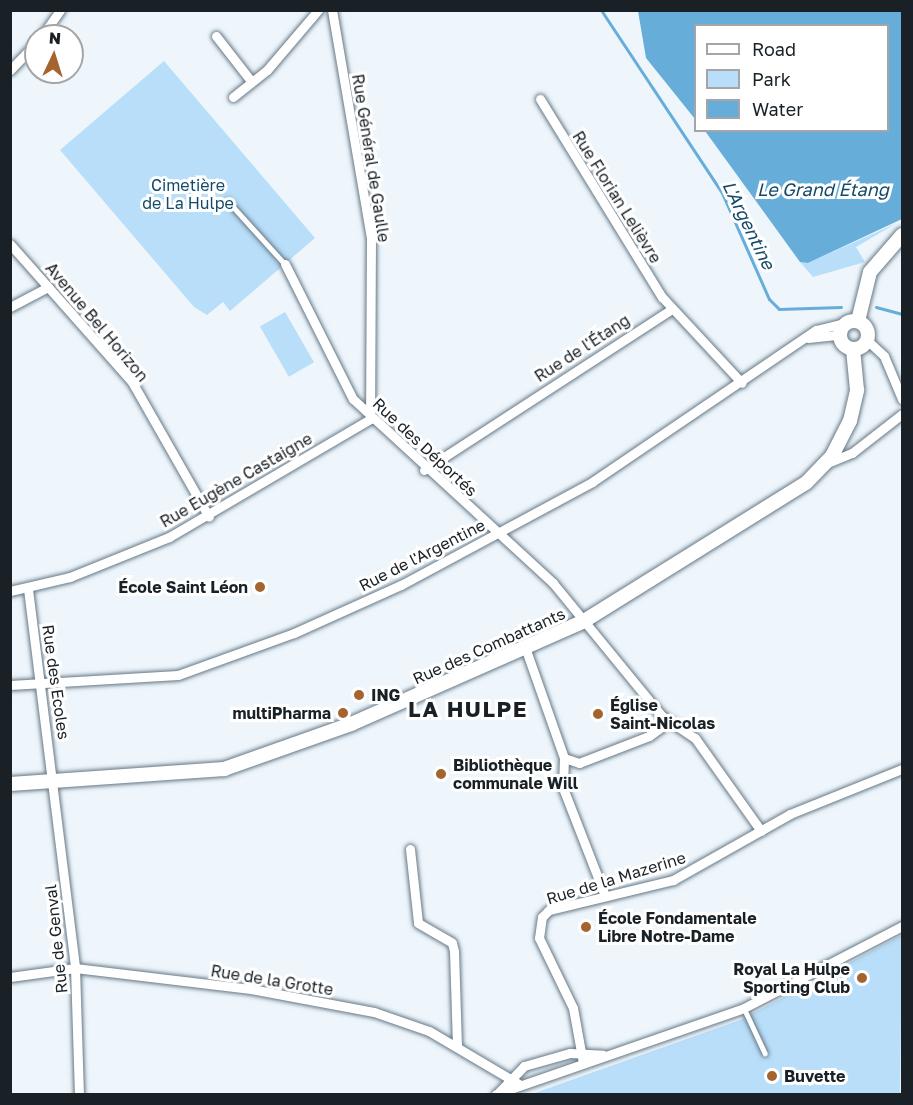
<!DOCTYPE html>
<meta charset="utf-8">
<style>
body{margin:0}
#map{position:relative;width:913px;height:1105px;overflow:hidden;background:#eef6fc;font-family:"Golos Text",sans-serif}
div>[style]{position:absolute}
[style*='--x']{left:calc(var(--x)*1px);top:calc(var(--y)*1px);width:calc(var(--w)*1px);rotate:calc(var(--a)*1deg)}
.green>*{inset:0;background:#b8def9;transform-origin:0 0}
.water>*{inset:0;background:#67adda}
.stream>*{height:3px;margin:-1.5px;padding:0 1.5px;transform-origin:1.5px;border-radius:1.5px;background:#67adda}
.roads{filter:drop-shadow(0 0 2px #667885) drop-shadow(0 0 2px #667885)}
.service>*{height:4.5px;margin:-2.25px;padding:0 2.25px;transform-origin:2.25px;border-radius:2.25px;background:#fff}
.minor>*{height:9px;margin:-4.5px;padding:0 4.5px;transform-origin:4.5px;border-radius:4.5px;background:#fff}
.secondary>*{height:14px;margin:-7px;padding:0 7px;transform-origin:7px;border-radius:7px;background:#fff}
.secondary>.ring{margin:-7px;padding:0;box-sizing:content-box;background:none;border:14px solid #fff;border-radius:50%}
.dots>*{width:16px;height:16px;translate:-50% -50%;box-sizing:border-box;border:3px solid #fff;border-radius:50%}
span{translate:-50% -50%;white-space:nowrap;text-align:center;line-height:1.15;-webkit-text-stroke:6px #fff;paint-order:stroke}
.street-label{font-size:16px;color:#1a2126}
.park-label{font-size:16px;color:#134a69}
.poi-label{font-size:16px;color:#1a2126;font-weight:700}
.right{translate:-100% -50%;text-align:right}
.left{translate:0 -50%;text-align:left}
.water-label{font-size:18px;color:#144a69;font-style:italic}
.district-label{font-size:22px;color:#1a2126;font-weight:700;letter-spacing:1.5px}
.frame{position:absolute;inset:0;border:12px solid #1a2126;pointer-events:none}
.legend{position:absolute;left:694px;top:24px;width:195px;height:108px;box-sizing:border-box;background:#fff;border:2px solid #a3a6a8;margin:0;padding:8px 10px;list-style:none;font-size:18px;color:#1a2126}
.legend li{display:flex;align-items:center;gap:12px;height:30px}
.legend b{width:30px;border:2px solid #a3a6a8}
.north{position:absolute;left:24px;top:24px;width:60px;height:60px;box-sizing:border-box;background:#fff;border:2px solid #a3a6a8;border-radius:50%;rotate:4deg;font-size:16px;font-weight:700;line-height:24px;text-align:center;color:#1a2126}
.north::after{content:'';display:block;margin:auto;width:21px;height:27px;background:#a4642d;clip-path:polygon(50% 0,100% 100%,50% 72%,0 100%)}
</style>
<div id="map">
<div class="green">
<i style="clip-path:polygon(164px 61px,315px 238px,230px 311px,223px 302px,207px 315px,194px 307px,60px 150px)"></i>
<i style="clip-path:polygon(897px 223px,856px 247px,865px 262px,813px 277px,800px 262px,808px 263px)"></i>
<i style="left:285px;top:312px;width:58px;height:29px;rotate:60deg"></i>
<i style="clip-path:polygon(902px 935px,900px 1094px,532px 1094px,740px 1020px)"></i>
</div>
<div class="water">
<i style="clip-path:polygon(638px 11px,902px 11px,902px 219px,808px 263px,800px 262px,705px 131px,888px 130px,888px 26px,696px 26px,695px 119px,646px 58px)"></i>
</div>
<div class="stream">
<i style="--x:601;--y:10;--w:219;--a:56.5"></i>
<i style="--x:722;--y:193;--w:116;--a:66.1"></i>
<i style="--x:769;--y:299;--w:14;--a:45"></i>
<i style="--x:779;--y:309;--w:62;--a:-1.8"></i>
<i style="--x:876;--y:307;--w:27;--a:15"></i>
</div>
<div class="roads">
<div class="service">
<i style="--x:228;--y:201;--w:85;--a:47.9"></i>
<i style="--x:744;--y:1008;--w:50;--a:65"></i>
</div>
<div class="minor">
<i style="--x:332;--y:10;--w:230;--a:80.3"></i>
<i style="--x:371;--y:237;--w:182;--a:90.3"></i>
<i style="--x:42;--y:36;--w:32;--a:-55"></i>
<i style="--x:216;--y:36;--w:57;--a:52.1"></i>
<i style="--x:10;--y:70;--w:37;--a:-46"></i>
<i style="--x:233;--y:97;--w:43;--a:-38.5"></i>
<i style="--x:267;--y:70;--w:79;--a:-49.6"></i>
<i style="--x:540;--y:99;--w:233;--a:58.4"></i>
<i style="--x:662;--y:297;--w:117;--a:47.1"></i>
<i style="--x:10;--y:244;--w:184;--a:48.5"></i>
<i style="--x:132;--y:382;--w:155;--a:60.3"></i>
<i style="--x:285;--y:264;--w:151;--a:63.3"></i>
<i style="--x:353;--y:399;--w:272;--a:42.6"></i>
<i style="--x:553;--y:583;--w:172;--a:50.7"></i>
<i style="--x:662;--y:716;--w:40;--a:34"></i>
<i style="--x:695;--y:738;--w:114;--a:54.6"></i>
<i style="--x:10;--y:307;--w:43;--a:-27.8"></i>
<i style="--x:808;--y:338;--w:31;--a:-6"></i>
<i style="--x:868;--y:341;--w:22;--a:43"></i>
<i style="--x:884;--y:356;--w:47;--a:67.3"></i>
<i style="--x:827;--y:463;--w:27;--a:-22"></i>
<i style="--x:852;--y:453;--w:63;--a:-38"></i>
<i style="--x:424;--y:470;--w:296;--a:-33"></i>
<i style="--x:28;--y:589;--w:382;--a:82.9"></i>
<i style="--x:75;--y:968;--w:126;--a:88.2"></i>
<i style="--x:10;--y:591;--w:62;--a:-13.1"></i>
<i style="--x:70;--y:577;--w:107;--a:-22"></i>
<i style="--x:169;--y:537;--w:233;--a:-30.4"></i>
<i style="--x:526;--y:650;--w:114;--a:70.6"></i>
<i style="--x:564;--y:758;--w:30;--a:92"></i>
<i style="--x:563;--y:788;--w:116;--a:68.7"></i>
<i style="--x:10;--y:685;--w:168;--a:-3.4"></i>
<i style="--x:178;--y:675;--w:123;--a:-19.9"></i>
<i style="--x:294;--y:633;--w:117;--a:-24.2"></i>
<i style="--x:401;--y:585;--w:217;--a:-28.3"></i>
<i style="--x:592;--y:482;--w:271;--a:-34.2"></i>
<i style="--x:816;--y:330;--w:30;--a:-14"></i>
<i style="--x:564;--y:758;--w:16;--a:18"></i>
<i style="--x:579;--y:763;--w:75;--a:-21.1"></i>
<i style="--x:649;--y:736;--w:24;--a:-36"></i>
<i style="--x:410;--y:849;--w:74;--a:83.8"></i>
<i style="--x:418;--y:923;--w:39;--a:30"></i>
<i style="--x:452;--y:943;--w:8;--a:76"></i>
<i style="--x:454;--y:951;--w:96;--a:88.2"></i>
<i style="--x:10;--y:977;--w:66;--a:-7.9"></i>
<i style="--x:75;--y:968;--w:177;--a:6.8"></i>
<i style="--x:251;--y:989;--w:125;--a:10.6"></i>
<i style="--x:374;--y:1012;--w:58;--a:19.1"></i>
<i style="--x:429;--y:1031;--w:104;--a:30.5"></i>
<i style="--x:583;--y:1063;--w:56;--a:-100.3"></i>
<i style="--x:573;--y:1008;--w:78;--a:-115.9"></i>
<i style="--x:539;--y:938;--w:21;--a:-82"></i>
<i style="--x:542;--y:917;--w:10;--a:-45"></i>
<i style="--x:549;--y:910;--w:128;--a:-13.6"></i>
<i style="--x:673;--y:880;--w:134;--a:-29.4"></i>
<i style="--x:790;--y:814;--w:121;--a:-21.9"></i>
<i style="--x:499;--y:1092;--w:36;--a:-46"></i>
<i style="--x:524;--y:1066;--w:48;--a:-15.8"></i>
<i style="--x:570;--y:1053;--w:33;--a:3"></i>
<i style="--x:496;--y:1094;--w:262;--a:-19.1"></i>
<i style="--x:744;--y:1008;--w:178;--a:-27.4"></i>
</div>
<div class="secondary">
<i class="ring" style="left:840px;top:321px;width:14px;height:14px"></i>
<i style="--x:858;--y:321;--w:50;--a:-76.2"></i>
<i style="--x:870;--y:272;--w:49;--a:-49.1"></i>
<i style="--x:10;--y:784;--w:215;--a:-4"></i>
<i style="--x:224;--y:769;--w:135;--a:-19.5"></i>
<i style="--x:351;--y:724;--w:255;--a:-23.8"></i>
<i style="--x:584;--y:621;--w:261;--a:-31.9"></i>
<i style="--x:806;--y:483;--w:37;--a:-46"></i>
<i style="--x:832;--y:456;--w:39;--a:-63"></i>
<i style="--x:850;--y:421;--w:32;--a:-77"></i>
<i style="--x:857;--y:390;--w:41;--a:-95.6"></i>
</div>
</div>
<div class="dots">
<i style="left:260px;top:587px;background:#a4642d"></i>
<i style="left:359px;top:695px;background:#a4642d"></i>
<i style="left:343px;top:713px;background:#a4642d"></i>
<i style="left:598px;top:714px;background:#a4642d"></i>
<i style="left:441px;top:774px;background:#a4642d"></i>
<i style="left:586px;top:927px;background:#a4642d"></i>
<i style="left:862px;top:978px;background:#a4642d"></i>
<i style="left:772px;top:1076px;background:#a4642d"></i>
</div>
<div class="street-label">
<span style="left:371px;top:158px;rotate:81deg">Rue Général de Gaulle</span>
<span style="left:617px;top:197px;rotate:58deg">Rue Florian Lelièvre</span>
<span style="left:97px;top:322px;rotate:50deg">Avenue Bel Horizon</span>
<span style="left:582px;top:348px;rotate:-33deg">Rue de l'Étang</span>
<span style="left:425px;top:447px;rotate:43deg">Rue des Déportés</span>
<span style="left:236px;top:480px;rotate:-30deg">Rue Eugène Castaigne</span>
<span style="left:422px;top:555px;rotate:-27deg">Rue de l'Argentine</span>
<span style="left:489px;top:646px;rotate:-24deg">Rue des Combattants</span>
<span style="left:56px;top:682px;rotate:82deg">Rue des Ecoles</span>
<span style="left:616px;top:878px;rotate:-17deg">Rue de la Mazerine</span>
<span style="left:56px;top:939px;rotate:-96deg">Rue de Genval</span>
<span style="left:272px;top:980px;rotate:9deg">Rue de la Grotte</span>
</div>
<div class="park-label">
<span style="left:188px;top:194px">Cimetière<br>de La Hulpe</span>
</div>
<div class="poi-label">
<span class="right" style="left:248px;top:587px">École Saint Léon</span>
<span class="left" style="left:371px;top:695px">ING</span>
<span class="left" style="left:610px;top:714px">Église<br>Saint-Nicolas</span>
<span class="right" style="left:331px;top:713px">multiPharma</span>
<span class="left" style="left:453px;top:774px">Bibliothèque<br>communale Will</span>
<span class="left" style="left:598px;top:927px">École Fondamentale<br>Libre Notre-Dame</span>
<span class="right" style="left:850px;top:978px">Royal La Hulpe<br>Sporting Club</span>
<span class="left" style="left:784px;top:1076px">Buvette</span>
</div>
<div class="water-label">
<span style="left:823px;top:189px">Le Grand Étang</span>
<span style="left:749px;top:225px;rotate:64deg">L'Argentine</span>
</div>
<div class="district-label">
<span style="left:468px;top:709px">LA HULPE</span>
</div>
<div class="frame"></div>
<ul class="legend">
<li><b style="height:8px;background:#fff"></b>Road</li>
<li><b style="height:16px;background:#b8def9"></b>Park</li>
<li><b style="height:16px;background:#67adda"></b>Water</li>
</ul>
<div class="north">N</div>
</div>
